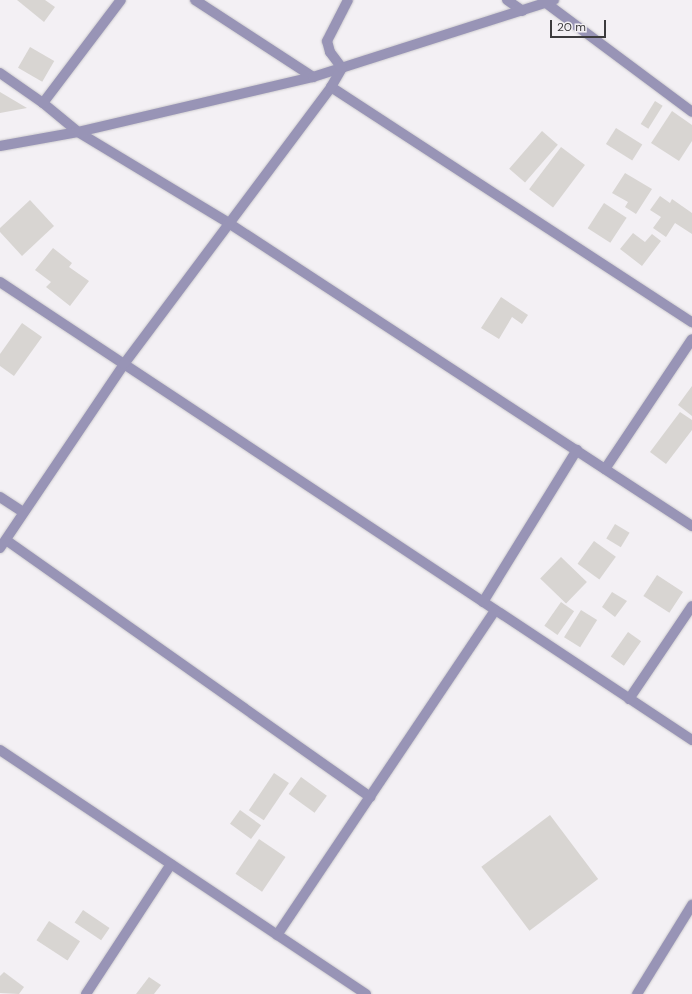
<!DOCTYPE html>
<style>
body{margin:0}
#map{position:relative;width:692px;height:994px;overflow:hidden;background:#f3f0f4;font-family:"DM Sans",sans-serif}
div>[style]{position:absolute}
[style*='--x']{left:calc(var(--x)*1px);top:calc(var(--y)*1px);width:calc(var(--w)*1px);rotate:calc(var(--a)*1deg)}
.building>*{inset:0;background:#d8d5d2;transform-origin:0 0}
.roads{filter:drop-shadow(0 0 1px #cecccf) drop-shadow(0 0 1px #cecccf)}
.minor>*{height:10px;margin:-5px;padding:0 5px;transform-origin:5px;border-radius:5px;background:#9894b6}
span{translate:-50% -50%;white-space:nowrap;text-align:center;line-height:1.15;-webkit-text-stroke:4px #f3f0f4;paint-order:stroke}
.scale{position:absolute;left:550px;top:20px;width:56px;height:18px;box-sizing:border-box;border:2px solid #3c3b3d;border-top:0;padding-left:5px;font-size:12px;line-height:14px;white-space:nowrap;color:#3c3b3d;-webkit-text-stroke:3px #f3f0f4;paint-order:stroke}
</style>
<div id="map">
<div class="building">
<i style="clip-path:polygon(17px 0,45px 0,55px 7px,44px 22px)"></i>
<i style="left:30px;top:47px;width:28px;height:24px;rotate:30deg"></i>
<i style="clip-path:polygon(0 92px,27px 108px,0 113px)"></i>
<i style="left:655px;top:101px;width:9px;height:27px;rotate:32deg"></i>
<i style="clip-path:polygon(672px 111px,692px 125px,692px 141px,679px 161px,651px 143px)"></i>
<i style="left:616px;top:128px;width:31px;height:19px;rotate:32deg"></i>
<i style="left:542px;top:131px;width:21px;height:50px;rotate:41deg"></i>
<i style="left:561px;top:147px;width:30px;height:53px;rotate:37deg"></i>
<i style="clip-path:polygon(625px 173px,652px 189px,636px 214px,625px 207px,628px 202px,612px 193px)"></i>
<i style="clip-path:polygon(660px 196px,670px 203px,672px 199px,692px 213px,692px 234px,675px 223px,666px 237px,653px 228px,661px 217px,650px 210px)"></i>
<i style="clip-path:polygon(30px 200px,54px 226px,22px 256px,0 232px,0 228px)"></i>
<i style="left:604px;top:203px;width:27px;height:30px;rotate:33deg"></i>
<i style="clip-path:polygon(633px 233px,645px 242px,652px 234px,661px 241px,642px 266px,620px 249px)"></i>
<i style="clip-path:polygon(53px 248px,72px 263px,69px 267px,89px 281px,70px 306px,46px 287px,51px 282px,35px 270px)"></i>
<i style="clip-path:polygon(501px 297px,528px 315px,522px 324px,512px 317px,499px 339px,481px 328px)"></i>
<i style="clip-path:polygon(22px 323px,42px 337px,14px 376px,0 366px,0 354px)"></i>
<i style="clip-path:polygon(692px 386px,692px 416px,678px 405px)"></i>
<i style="clip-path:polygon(680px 412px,692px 420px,692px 430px,666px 464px,650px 452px)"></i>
<i style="left:615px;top:524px;width:17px;height:17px;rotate:31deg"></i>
<i style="left:594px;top:541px;width:27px;height:28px;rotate:36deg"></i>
<i style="left:561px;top:557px;width:36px;height:30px;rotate:44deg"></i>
<i style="left:657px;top:575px;width:31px;height:25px;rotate:33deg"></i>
<i style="clip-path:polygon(612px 592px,627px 601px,615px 617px,602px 607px)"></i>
<i style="left:561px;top:602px;width:16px;height:29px;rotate:35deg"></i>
<i style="left:581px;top:610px;width:19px;height:32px;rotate:32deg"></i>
<i style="left:628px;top:632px;width:16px;height:30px;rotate:35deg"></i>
<i style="left:274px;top:773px;width:18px;height:45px;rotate:34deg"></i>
<i style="left:301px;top:777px;width:32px;height:21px;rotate:36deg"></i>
<i style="left:240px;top:810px;width:26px;height:17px;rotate:36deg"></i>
<i style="left:550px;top:815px;width:80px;height:86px;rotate:53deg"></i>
<i style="left:259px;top:839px;width:32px;height:42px;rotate:34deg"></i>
<i style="left:83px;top:910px;width:32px;height:15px;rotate:34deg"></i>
<i style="left:49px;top:921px;width:37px;height:23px;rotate:33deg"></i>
<i style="clip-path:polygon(4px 972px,24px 987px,19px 994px,0 993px,0 976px)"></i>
<i style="clip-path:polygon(149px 977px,161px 985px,154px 994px,136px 994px)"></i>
</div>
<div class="roads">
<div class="minor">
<i style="--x:195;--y:0;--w:141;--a:33.1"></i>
<i style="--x:507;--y:0;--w:19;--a:35"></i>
<i style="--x:546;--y:3;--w:182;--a:36.7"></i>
<i style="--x:0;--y:73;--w:52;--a:34.9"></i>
<i style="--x:43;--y:103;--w:45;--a:39.6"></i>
<i style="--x:78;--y:132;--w:174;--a:31.1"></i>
<i style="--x:227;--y:222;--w:556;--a:33.18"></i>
<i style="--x:331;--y:87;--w:431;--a:33.1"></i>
<i style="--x:43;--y:103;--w:129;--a:-52.9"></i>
<i style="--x:0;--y:146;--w:79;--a:-10.2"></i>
<i style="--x:78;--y:132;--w:241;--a:-13.2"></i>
<i style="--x:313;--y:77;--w:253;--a:-17.7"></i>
<i style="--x:0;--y:282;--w:830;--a:33.5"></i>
<i style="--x:605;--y:469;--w:156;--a:-56.2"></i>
<i style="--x:0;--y:497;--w:27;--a:33"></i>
<i style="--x:6;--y:540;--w:446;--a:35.2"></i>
<i style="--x:0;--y:548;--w:222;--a:-56"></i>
<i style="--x:124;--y:364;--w:346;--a:-53.2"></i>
<i style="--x:331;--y:87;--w:22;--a:-60"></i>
<i style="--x:342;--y:68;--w:20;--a:-127"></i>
<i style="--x:330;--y:52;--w:11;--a:-105"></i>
<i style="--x:327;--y:41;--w:46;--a:-62.9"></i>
<i style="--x:483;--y:602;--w:179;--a:-58.3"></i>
<i style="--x:629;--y:699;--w:112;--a:-55.9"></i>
<i style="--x:0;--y:750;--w:440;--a:33.7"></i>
<i style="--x:277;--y:935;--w:391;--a:-56.1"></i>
<i style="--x:86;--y:994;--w:155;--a:-56.8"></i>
<i style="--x:637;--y:994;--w:105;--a:-58.3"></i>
</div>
</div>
<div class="scale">20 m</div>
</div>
